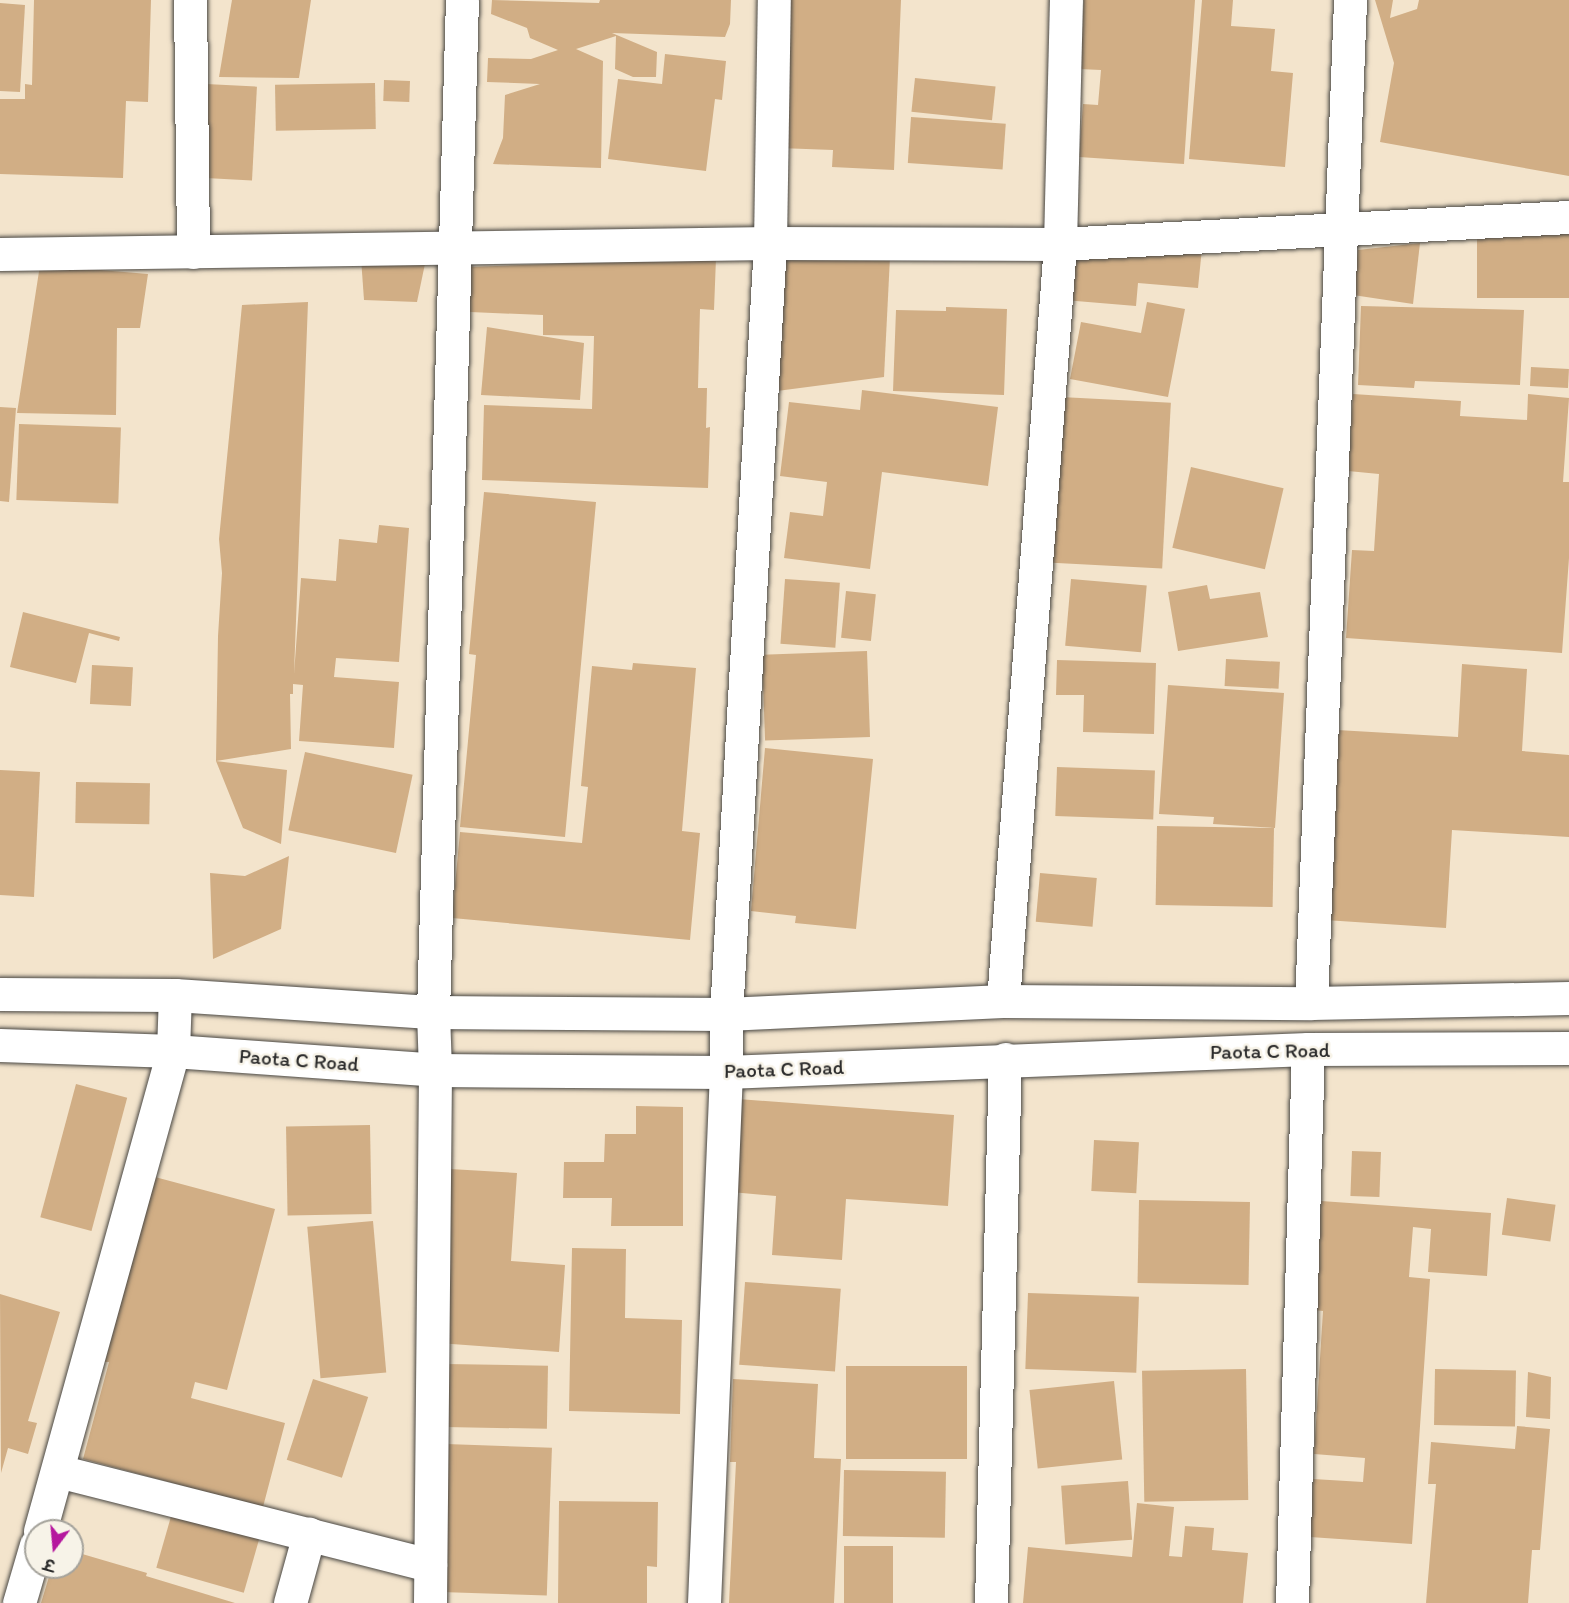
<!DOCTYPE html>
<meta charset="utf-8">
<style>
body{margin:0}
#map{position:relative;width:1569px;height:1603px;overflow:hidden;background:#f3e4cc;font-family:Itim,"Playpen Sans Deva",sans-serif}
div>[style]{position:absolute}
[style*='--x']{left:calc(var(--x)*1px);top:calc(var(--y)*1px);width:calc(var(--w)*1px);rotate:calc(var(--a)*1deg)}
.building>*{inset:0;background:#d1ae85;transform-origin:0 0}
.roads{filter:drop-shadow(0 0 2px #494743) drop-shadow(0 0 2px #494743)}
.minor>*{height:33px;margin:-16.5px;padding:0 16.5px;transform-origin:16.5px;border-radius:16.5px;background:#fff}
.tertiary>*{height:33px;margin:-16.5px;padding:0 16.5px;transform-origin:16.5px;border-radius:16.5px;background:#fff}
span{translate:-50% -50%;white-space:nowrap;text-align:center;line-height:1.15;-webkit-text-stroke:5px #f7f3e8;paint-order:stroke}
.street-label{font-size:21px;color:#2b2b2b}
.north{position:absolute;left:24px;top:1519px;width:60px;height:60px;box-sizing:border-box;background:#f7f3e8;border:2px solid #a5a39c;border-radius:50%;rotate:196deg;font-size:16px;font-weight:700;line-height:24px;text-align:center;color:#2b2b2b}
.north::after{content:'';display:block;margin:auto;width:21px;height:27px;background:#b5179e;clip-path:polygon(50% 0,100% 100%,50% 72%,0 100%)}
</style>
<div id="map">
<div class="building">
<i style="clip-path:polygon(34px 0,151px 0,148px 102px,126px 101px,123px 178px,0 174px,0 99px,25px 99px,25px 84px,32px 85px)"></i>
<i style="clip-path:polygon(232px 0,311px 0,299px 78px,219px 77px)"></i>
<i style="clip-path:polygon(492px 0,599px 3px,600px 0,731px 0,730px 24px,725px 37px,612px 33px,657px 52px,656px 77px,633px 77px,615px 69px,616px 36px,576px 49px,603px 61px,601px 168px,493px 164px,503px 138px,505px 95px,540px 84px,487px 82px,488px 58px,531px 59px,558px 50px,530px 38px,527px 28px,491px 14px)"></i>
<i style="clip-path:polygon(785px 0,901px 0,894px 170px,832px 167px,833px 150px,779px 148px)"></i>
<i style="clip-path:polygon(1084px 0,1195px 0,1184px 164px,1079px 157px,1083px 104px,1098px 105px,1101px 70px,1079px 69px)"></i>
<i style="clip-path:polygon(1202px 0,1233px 0,1231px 26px,1275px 29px,1271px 71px,1293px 73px,1285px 167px,1189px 159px)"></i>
<i style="clip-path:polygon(1375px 0,1393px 0,1390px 18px,1417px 9px,1419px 0,1569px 0,1569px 176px,1380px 142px,1394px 63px)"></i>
<i style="clip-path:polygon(0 3px,25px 5px,20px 92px,0 91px)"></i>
<i style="clip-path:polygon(665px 54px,726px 61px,722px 100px,715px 99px,706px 171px,608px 159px,618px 79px,662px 84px)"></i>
<i style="left:915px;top:78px;width:81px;height:34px;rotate:6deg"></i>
<i style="left:384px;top:80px;width:26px;height:21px;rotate:2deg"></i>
<i style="left:375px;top:83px;width:46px;height:100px;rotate:89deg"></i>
<i style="left:206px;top:84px;width:51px;height:94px;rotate:3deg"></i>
<i style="left:911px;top:117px;width:95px;height:46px;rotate:4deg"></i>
<i style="left:1569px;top:229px;width:69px;height:92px;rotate:90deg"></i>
<i style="clip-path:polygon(1420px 243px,1413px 304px,1353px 295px,1358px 250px)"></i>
<i style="clip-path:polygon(1202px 248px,1198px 288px,1138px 283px,1136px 306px,1064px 300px,1066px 253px)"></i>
<i style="clip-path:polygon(890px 257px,884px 377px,777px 391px,783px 258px)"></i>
<i style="clip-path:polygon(361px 258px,426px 259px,417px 302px,364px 300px)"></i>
<i style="clip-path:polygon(716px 258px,714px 310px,700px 309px,698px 388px,707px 388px,706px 428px,710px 427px,708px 488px,482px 480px,484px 405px,592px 409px,594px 336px,543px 335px,543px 315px,470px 312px,469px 267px)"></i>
<i style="clip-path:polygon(40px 265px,148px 274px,140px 328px,117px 328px,116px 415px,17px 413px)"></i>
<i style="clip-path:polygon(308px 302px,294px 674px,301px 578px,336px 581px,339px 539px,377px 543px,379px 525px,409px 528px,399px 662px,336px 658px,334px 677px,399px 682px,394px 748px,299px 741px,303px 685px,293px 684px,293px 694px,290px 694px,291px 749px,216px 761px,287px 770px,281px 844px,243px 828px,216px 761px,218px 636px,222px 573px,219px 539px,242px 305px)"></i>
<i style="clip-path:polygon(1147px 302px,1185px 309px,1168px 397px,1070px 379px,1081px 322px,1141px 333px)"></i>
<i style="clip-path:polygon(1361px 306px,1524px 310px,1520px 385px,1415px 381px,1414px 388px,1358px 385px)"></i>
<i style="clip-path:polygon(946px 307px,1007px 309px,1004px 395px,893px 391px,896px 310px,946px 311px)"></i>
<i style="clip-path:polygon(487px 327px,584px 343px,580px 400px,481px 395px)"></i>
<i style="left:1531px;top:367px;width:38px;height:19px;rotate:3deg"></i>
<i style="clip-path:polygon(862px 390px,998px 407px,988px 486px,882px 472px,870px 569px,784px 558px,790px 512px,823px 516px,827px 482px,780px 476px,789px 402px,860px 410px)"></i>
<i style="clip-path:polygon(1353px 394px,1461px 401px,1460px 416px,1527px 420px,1528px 394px,1569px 398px,1563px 482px,1569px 482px,1569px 558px,1562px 653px,1346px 638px,1352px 550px,1374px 551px,1379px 474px,1348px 471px)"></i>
<i style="left:1061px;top:397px;width:110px;height:166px;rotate:3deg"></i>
<i style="clip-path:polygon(0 407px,16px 408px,9px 502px,0 501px)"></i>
<i style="left:19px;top:424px;width:102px;height:76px;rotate:2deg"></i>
<i style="left:1191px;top:467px;width:95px;height:83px;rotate:13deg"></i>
<i style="clip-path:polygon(484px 492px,596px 502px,565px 837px,460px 827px,476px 655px,469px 654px)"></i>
<i style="left:785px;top:579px;width:55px;height:65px;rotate:4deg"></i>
<i style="left:1071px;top:579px;width:76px;height:67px;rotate:5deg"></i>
<i style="clip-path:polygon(1207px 585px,1210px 599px,1260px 592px,1268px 637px,1178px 651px,1168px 592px)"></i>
<i style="left:846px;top:591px;width:30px;height:47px;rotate:6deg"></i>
<i style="clip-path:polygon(23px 612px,120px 637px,119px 641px,89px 633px,76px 683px,10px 667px)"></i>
<i style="left:867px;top:651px;width:86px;height:105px;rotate:88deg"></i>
<i style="left:1226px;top:659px;width:54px;height:27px;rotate:3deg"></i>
<i style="clip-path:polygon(1057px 660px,1156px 663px,1154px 734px,1083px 732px,1084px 695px,1056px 695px)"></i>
<i style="clip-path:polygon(633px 663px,696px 668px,682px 831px,700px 833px,690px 940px,452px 918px,460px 832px,582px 843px,588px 787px,581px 786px,592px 666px,632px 670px)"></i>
<i style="clip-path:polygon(1462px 664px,1527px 669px,1522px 751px,1569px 755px,1569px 837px,1452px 830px,1446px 928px,1325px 920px,1337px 730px,1458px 737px)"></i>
<i style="left:92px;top:665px;width:41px;height:39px;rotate:3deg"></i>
<i style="clip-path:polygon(1168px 685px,1284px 693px,1275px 828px,1213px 824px,1214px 817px,1159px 814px)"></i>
<i style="clip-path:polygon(765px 748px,873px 759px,856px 929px,795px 923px,796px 916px,751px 911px)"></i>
<i style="left:305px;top:752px;width:110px;height:80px;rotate:12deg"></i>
<i style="left:1057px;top:767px;width:98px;height:49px;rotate:2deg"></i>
<i style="clip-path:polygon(0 770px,40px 772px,34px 897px,0 895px)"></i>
<i style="left:76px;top:782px;width:74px;height:41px;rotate:1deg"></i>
<i style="left:1157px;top:826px;width:117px;height:79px;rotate:1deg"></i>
<i style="clip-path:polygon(289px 856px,281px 929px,213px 959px,210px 873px,245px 876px)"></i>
<i style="left:1040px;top:873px;width:57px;height:49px;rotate:5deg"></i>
<i style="left:76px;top:1084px;width:53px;height:138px;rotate:15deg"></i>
<i style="clip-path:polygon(738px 1099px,954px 1115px,948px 1206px,846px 1199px,842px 1260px,772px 1255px,776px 1196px,731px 1192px)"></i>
<i style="clip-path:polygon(636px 1106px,683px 1107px,683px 1226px,611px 1226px,612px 1198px,563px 1198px,564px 1162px,604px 1162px,605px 1134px,636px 1134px)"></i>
<i style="left:370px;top:1125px;width:89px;height:84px;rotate:89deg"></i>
<i style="left:1094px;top:1140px;width:45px;height:51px;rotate:3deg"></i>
<i style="left:1352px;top:1151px;width:29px;height:45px;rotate:2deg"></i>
<i style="clip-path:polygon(450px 1169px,517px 1173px,511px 1261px,565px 1265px,559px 1352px,438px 1343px)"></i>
<i style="clip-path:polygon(155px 1177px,275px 1209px,227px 1390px,195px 1382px,191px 1398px,285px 1423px,263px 1507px,83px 1459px,109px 1362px,105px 1362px)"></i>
<i style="left:1507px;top:1198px;width:49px;height:37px;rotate:8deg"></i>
<i style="left:1139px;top:1200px;width:111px;height:83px;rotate:1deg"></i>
<i style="clip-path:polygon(1321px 1201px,1491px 1213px,1487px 1276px,1428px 1272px,1431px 1229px,1413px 1227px,1409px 1277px,1430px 1279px,1412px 1544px,1310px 1537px,1313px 1479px,1363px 1482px,1365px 1458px,1314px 1454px,1323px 1311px,1314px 1310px)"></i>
<i style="left:373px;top:1221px;width:152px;height:66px;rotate:85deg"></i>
<i style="clip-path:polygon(572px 1248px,626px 1249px,625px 1318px,682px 1320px,680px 1414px,569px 1411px)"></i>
<i style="left:745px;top:1282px;width:96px;height:83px;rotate:4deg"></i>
<i style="left:1028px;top:1293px;width:111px;height:76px;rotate:2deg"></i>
<i style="clip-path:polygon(0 1294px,60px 1312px,28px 1421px,37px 1423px,28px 1454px,8px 1448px,1px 1473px)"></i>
<i style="left:446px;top:1364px;width:102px;height:63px;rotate:1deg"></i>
<i style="left:846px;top:1366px;width:121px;height:93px"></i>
<i style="left:1246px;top:1369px;width:131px;height:104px;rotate:89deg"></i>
<i style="left:1435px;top:1369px;width:81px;height:56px;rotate:1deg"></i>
<i style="clip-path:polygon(1528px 1372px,1551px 1377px,1550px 1419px,1526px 1417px)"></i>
<i style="left:313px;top:1379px;width:58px;height:85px;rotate:18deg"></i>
<i style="clip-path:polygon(733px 1379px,818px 1384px,814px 1458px,841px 1459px,834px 1603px,729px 1603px,736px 1462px,730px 1462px)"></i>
<i style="left:1114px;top:1381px;width:79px;height:85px;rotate:84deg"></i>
<i style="clip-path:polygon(1517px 1426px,1550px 1429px,1540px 1550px,1532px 1550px,1528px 1603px,1426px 1603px,1436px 1484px,1428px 1484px,1431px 1442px,1515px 1449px)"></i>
<i style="left:446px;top:1444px;width:106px;height:148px;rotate:2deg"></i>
<i style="left:844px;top:1470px;width:102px;height:66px;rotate:1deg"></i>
<i style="left:1128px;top:1481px;width:59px;height:67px;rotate:86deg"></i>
<i style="clip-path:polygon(559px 1501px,658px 1502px,657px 1567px,647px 1566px,647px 1603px,558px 1603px)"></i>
<i style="clip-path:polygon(1137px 1503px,1174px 1507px,1169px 1556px,1182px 1557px,1185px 1526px,1214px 1528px,1212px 1550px,1248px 1553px,1243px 1603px,1023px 1603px,1028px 1547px,1132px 1557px)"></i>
<i style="left:172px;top:1513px;width:91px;height:57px;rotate:16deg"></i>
<i style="left:893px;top:1546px;width:57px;height:49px;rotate:90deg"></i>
<i style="clip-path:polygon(72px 1551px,147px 1573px,146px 1576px,235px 1603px,41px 1603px,52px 1567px,72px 1567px)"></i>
</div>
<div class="roads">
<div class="minor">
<i style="--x:190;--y:0;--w:252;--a:89.3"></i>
<i style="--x:0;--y:254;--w:770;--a:-0.82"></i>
<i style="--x:770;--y:243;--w:290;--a:0.2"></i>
<i style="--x:1060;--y:244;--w:510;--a:-3.04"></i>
<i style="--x:1003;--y:1001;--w:759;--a:-85.69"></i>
<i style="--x:1060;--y:244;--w:244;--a:-88.6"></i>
<i style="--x:1311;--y:1003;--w:1004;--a:-87.77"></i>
<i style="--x:58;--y:1471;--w:384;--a:14.2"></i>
<i style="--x:40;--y:1531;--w:498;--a:-74.5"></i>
<i style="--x:173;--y:1051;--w:56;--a:-88"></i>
<i style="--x:19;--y:1603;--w:60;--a:-73.7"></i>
<i style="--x:290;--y:1603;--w:72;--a:-74.6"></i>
<i style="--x:430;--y:1603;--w:533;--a:-89.46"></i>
<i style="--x:435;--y:1070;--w:58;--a:-92"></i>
<i style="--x:433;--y:1012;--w:1012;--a:-88.36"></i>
<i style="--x:704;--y:1603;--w:531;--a:-87.63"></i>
<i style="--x:726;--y:1072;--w:58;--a:-90"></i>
<i style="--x:726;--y:1014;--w:772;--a:-86.73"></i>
<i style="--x:770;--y:243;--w:243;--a:-89.1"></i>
<i style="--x:991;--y:1603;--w:544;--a:-88.53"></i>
<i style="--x:1292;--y:1603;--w:554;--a:-88.35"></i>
</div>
<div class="tertiary">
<i style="--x:0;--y:994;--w:175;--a:0.3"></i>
<i style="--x:175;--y:995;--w:259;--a:3.8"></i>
<i style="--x:433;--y:1012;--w:293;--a:0.4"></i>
<i style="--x:726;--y:1014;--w:277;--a:-2.7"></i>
<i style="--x:1003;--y:1001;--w:308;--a:0.4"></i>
<i style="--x:1311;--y:1003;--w:258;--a:-1.1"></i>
<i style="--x:0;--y:1045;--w:173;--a:2"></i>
<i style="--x:173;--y:1051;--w:263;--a:4.1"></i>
<i style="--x:435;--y:1070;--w:291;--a:0.4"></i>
<i style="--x:726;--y:1072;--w:582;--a:-2.26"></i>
<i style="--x:1308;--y:1049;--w:261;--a:-0.2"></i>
</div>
</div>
<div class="street-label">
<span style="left:1270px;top:1051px;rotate:-1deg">Paota C Road</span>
<span style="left:299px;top:1060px;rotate:4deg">Paota C Road</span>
<span style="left:784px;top:1069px;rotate:-2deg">Paota C Road</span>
</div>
<div class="north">उ</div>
</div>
